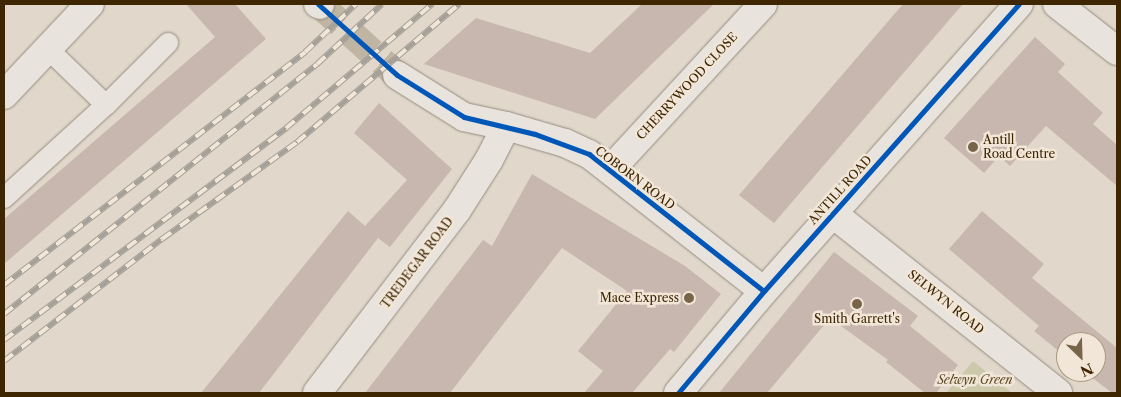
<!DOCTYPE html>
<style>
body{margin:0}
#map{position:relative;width:1121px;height:397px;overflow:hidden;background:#e1d7ca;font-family:"Libre Caslon Text",serif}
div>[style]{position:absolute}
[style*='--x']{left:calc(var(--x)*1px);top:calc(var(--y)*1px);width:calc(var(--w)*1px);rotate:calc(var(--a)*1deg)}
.green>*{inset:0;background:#ccc9ab}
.building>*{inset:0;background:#c8b7ae}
.secondary-tunnel>*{height:28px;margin-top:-14px;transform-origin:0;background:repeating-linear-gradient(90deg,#c0b4a2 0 28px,transparent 0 42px)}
.roads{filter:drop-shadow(0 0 1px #958c80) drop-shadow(0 0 1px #958c80)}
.lane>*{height:20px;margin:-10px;padding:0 10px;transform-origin:10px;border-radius:10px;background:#e8e3dc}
.street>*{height:28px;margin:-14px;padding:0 14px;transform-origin:14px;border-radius:14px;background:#e8e3dc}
.secondary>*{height:28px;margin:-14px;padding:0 14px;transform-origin:14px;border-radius:14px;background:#e8e3dc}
.rail>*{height:5.5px;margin-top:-2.75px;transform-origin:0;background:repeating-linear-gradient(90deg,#f1e6d7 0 11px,#a6a198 0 22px);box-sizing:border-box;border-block:1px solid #a6a198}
.cycleway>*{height:5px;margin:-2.5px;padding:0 2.5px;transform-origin:2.5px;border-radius:2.5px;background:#0057b8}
.dots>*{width:14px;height:14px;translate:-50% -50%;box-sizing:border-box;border:2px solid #f1e6d7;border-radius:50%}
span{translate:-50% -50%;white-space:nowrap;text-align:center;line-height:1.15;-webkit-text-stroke:5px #f1e6d7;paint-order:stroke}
.street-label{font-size:12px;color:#3e2603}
.poi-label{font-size:12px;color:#3e2603}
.left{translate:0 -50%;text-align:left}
.right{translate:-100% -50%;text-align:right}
.park-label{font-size:12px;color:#5d4c26;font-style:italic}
.frame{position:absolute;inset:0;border:5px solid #3e2603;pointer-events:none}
.north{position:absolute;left:1056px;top:332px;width:50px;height:50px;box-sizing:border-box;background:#f1e6d7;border:1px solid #a99982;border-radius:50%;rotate:156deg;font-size:14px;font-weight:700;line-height:20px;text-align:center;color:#3e2603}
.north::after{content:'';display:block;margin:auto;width:18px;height:22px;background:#776449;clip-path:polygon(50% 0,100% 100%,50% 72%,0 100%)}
</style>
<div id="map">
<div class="green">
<i style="clip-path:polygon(973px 361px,1012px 393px,946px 393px)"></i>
</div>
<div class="building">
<i style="clip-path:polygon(186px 4px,235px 4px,266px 39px,4px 264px,4px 219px,215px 37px)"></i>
<i style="clip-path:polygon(642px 4px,714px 4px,595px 119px,424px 64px,476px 18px,590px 53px)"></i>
<i style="clip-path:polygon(903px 4px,963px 4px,774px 223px,739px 195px)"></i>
<i style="clip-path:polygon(1035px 37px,1065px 64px,1058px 72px,1103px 113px,1093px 124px,1117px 145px,1117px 186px,1046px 126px,1010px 166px,999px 156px,984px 173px,944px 138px)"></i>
<i style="clip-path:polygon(379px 103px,452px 169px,390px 247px,378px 238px,259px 393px,201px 393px,348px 211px,365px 226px,407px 180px,354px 133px)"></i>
<i style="clip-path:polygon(532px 174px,685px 266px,721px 294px,674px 352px,670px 349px,632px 393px,584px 393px,603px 371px,578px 351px,627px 291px,562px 248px,450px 393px,365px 393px,483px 240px,492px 246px)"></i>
<i style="clip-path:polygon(982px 211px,1044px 264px,1032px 278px,1117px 348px,1117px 393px,1112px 393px,1085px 372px,1096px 372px,1096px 342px,1066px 342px,1066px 357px,1034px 331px,1039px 326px,949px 249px)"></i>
<i style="clip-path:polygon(834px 252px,918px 316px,910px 326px,958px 365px,936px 393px,925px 393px,886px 362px,888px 360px,830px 318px,767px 393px,719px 393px)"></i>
</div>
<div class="secondary-tunnel">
<i style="--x:320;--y:5;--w:104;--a:42.3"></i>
</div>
<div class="roads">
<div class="lane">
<i style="--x:106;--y:105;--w:88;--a:-45"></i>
<i style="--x:4;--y:198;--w:138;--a:-42.4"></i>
<i style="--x:106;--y:105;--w:81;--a:-136"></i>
</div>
<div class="street">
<i style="--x:1057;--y:4;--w:76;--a:38.1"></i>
<i style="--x:4;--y:95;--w:125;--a:-46.6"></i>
<i style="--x:506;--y:126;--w:61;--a:16.1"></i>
<i style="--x:565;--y:143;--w:26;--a:25"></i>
<i style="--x:589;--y:154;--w:222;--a:38.1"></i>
<i style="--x:611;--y:169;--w:224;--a:-47.3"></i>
<i style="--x:832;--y:213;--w:289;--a:38.5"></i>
<i style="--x:678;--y:393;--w:133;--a:-49.9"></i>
<i style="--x:764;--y:291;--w:384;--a:-48.4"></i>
</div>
<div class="secondary">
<i style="--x:318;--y:4;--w:2;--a:27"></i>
<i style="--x:317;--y:393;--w:230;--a:-52.6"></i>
<i style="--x:457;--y:210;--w:59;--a:-57.4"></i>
<i style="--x:489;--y:160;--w:38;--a:-63"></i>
<i style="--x:506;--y:126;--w:43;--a:-167.9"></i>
<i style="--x:464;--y:117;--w:79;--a:-147.9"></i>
</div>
</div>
<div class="rail">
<i style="--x:4;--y:285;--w:381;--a:-37.7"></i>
<i style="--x:305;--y:52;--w:70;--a:-43.3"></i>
<i style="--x:4;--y:314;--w:401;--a:-38.6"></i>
<i style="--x:317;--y:64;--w:88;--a:-42.7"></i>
<i style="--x:4;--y:340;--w:353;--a:-36.9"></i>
<i style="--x:286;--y:128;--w:192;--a:-40.3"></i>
<i style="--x:4;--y:361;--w:200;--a:-37.7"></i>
<i style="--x:162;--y:239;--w:166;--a:-35.7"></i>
<i style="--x:297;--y:142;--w:213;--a:-40.4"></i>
</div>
<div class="cycleway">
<i style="--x:318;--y:4;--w:106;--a:41.9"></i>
<i style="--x:397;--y:75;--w:79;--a:32.1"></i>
<i style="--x:464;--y:117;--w:73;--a:13.5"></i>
<i style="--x:535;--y:134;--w:58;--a:20.3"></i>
<i style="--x:589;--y:154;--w:222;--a:38.1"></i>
<i style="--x:678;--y:393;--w:133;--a:-49.9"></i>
<i style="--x:764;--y:291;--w:384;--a:-48.4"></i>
</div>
<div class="dots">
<i style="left:973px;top:147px;background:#776449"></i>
<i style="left:689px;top:298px;background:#776449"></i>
<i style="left:857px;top:304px;background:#776449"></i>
</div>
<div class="street-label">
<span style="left:687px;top:86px;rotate:-47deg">CHERRYWOOD CLOSE</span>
<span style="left:635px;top:178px;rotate:37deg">COBORN ROAD</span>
<span style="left:840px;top:190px;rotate:-48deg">ANTILL ROAD</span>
<span style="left:417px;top:263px;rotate:-53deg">TREDEGAR ROAD</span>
<span style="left:946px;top:302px;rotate:39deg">SELWYN ROAD</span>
</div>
<div class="poi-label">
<span class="left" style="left:983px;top:147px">Antill<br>Road Centre</span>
<span class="right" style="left:679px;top:298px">Mace Express</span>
<span style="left:857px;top:319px">Smith Garrett's</span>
</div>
<div class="park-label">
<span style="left:975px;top:380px">Selwyn Green</span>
</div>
<div class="frame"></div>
<div class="north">N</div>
</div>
